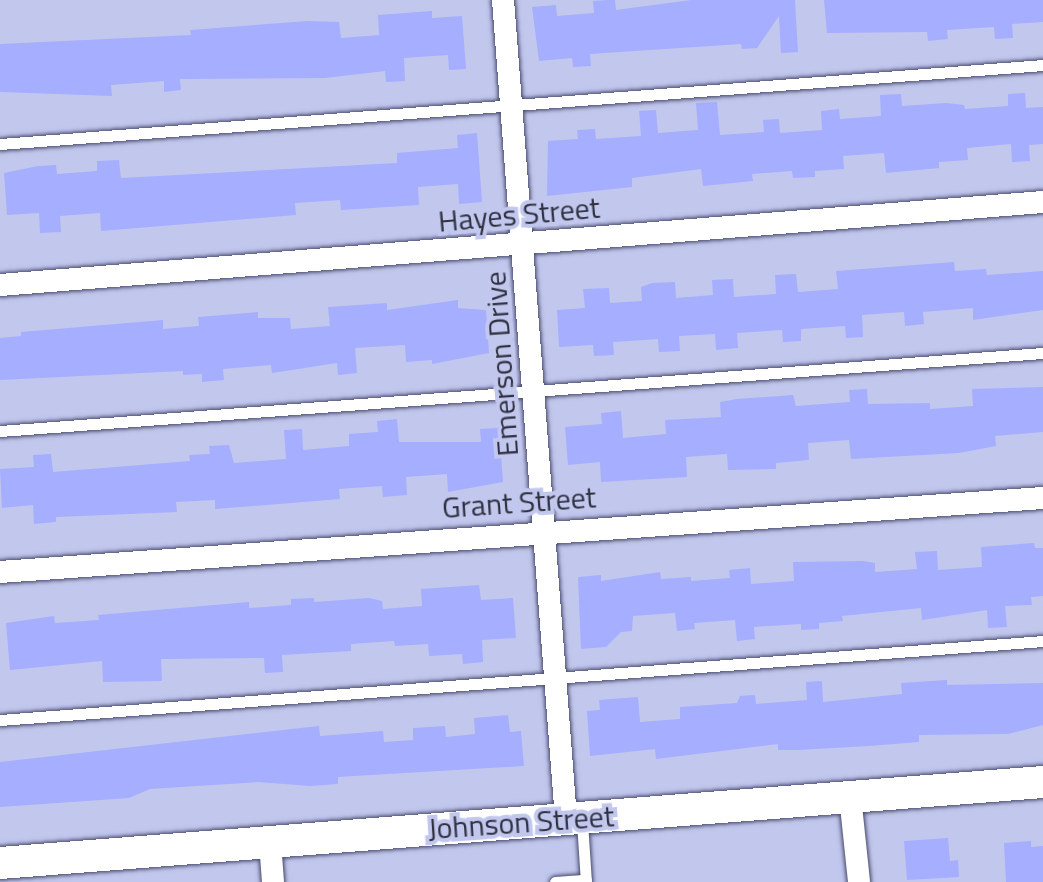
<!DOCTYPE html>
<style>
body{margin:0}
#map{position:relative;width:1043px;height:882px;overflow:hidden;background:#c2c7ee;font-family:"Titillium Web",sans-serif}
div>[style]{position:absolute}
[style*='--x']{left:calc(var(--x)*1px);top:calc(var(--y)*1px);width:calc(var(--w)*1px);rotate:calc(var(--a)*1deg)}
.building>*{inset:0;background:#a6aeff}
.roads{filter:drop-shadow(0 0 2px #474b6c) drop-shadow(0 0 2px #474b6c)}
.lane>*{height:11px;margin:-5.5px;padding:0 5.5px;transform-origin:5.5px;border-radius:5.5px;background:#fff}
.street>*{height:22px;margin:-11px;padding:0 11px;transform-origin:11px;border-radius:11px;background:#fff}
.secondary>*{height:32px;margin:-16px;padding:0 16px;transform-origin:16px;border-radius:16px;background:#fff}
span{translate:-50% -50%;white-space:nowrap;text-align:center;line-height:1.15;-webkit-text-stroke:8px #c2c7ee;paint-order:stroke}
.street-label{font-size:30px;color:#2f3140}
</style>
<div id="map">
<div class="building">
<i style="clip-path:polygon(608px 0,615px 0,616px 10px,691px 0,795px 0,798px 52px,781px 53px,779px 16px,757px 48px,742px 49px,741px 44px,590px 54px,591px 66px,573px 67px,572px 58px,539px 61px,532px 7px,556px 5px,557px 16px,594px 13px,593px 1px)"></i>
<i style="clip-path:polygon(824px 0,1043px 0,1043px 22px,1012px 24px,1013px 38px,995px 39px,994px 27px,947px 30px,948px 39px,928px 41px,927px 32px,827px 33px)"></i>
<i style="clip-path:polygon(432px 11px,432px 18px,462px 16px,466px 69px,449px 70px,448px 55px,404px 58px,405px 81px,386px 82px,385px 71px,325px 78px,180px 79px,181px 90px,164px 92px,164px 81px,111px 85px,112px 96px,0 92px,0 44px,191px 35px,190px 30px,308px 21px,339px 22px,341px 38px,379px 35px,378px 15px)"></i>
<i style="clip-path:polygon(1025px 93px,1026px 108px,1043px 107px,1043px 144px,1029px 145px,1030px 161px,1012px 162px,1011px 144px,967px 148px,968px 160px,939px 162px,939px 168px,886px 173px,884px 153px,843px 156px,844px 169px,815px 171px,815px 177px,793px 178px,792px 171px,752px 174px,753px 181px,703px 186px,701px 169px,632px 178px,632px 187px,547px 196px,548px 141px,578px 139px,577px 130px,595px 129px,596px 139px,641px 136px,639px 111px,656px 110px,658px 133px,698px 130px,696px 103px,717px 102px,720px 135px,764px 132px,763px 120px,779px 119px,780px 133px,822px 130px,821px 111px,839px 109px,840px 119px,881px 116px,880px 95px,901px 94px,902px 106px,946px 103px,964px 105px,965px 109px,1008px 106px,1008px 94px)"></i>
<i style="clip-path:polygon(477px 133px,482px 202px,459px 204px,458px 184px,418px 187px,419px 205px,341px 210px,340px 200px,295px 203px,296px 215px,101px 231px,100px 213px,60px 216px,61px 232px,40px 233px,39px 213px,7px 215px,4px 173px,38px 166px,56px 165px,57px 174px,97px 171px,97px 161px,119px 160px,121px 178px,397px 163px,397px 153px,458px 148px,457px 135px)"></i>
<i style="clip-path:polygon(954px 262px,955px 271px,986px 269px,987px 275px,1043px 271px,1043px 310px,973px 320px,973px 308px,923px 312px,924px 324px,905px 326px,904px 312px,862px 315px,863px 337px,846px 338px,845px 326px,801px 329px,801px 341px,783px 342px,782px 330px,737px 333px,738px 348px,716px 350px,715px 334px,679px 336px,680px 351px,659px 352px,658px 339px,613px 342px,614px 355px,594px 356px,593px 345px,559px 347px,557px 310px,585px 308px,583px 289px,609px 288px,610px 303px,642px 301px,641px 287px,652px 283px,675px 282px,676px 298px,713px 295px,712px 280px,733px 279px,734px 297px,776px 294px,775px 275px,796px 274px,798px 292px,838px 289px,836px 271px)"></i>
<i style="clip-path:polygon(458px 300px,458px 308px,486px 310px,489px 353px,432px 364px,432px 360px,406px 362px,405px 345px,355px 348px,357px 373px,338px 375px,337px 363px,272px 373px,271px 365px,223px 369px,224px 380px,202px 382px,202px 374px,183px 375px,183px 371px,0 380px,0 338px,21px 336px,21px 332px,163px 320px,163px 329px,199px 326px,198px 317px,258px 312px,258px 318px,290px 318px,291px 329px,330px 326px,328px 307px,387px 303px,387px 310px)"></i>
<i style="clip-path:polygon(1043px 387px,1043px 432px,995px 436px,996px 446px,959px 453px,851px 459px,849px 440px,808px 443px,809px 460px,776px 463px,776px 469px,728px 470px,727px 454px,686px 457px,687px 477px,601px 482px,600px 462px,568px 465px,565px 427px,602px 424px,601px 413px,621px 411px,623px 438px,666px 434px,665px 420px,721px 417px,720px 402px,737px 399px,793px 395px,796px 406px,850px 402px,849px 390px,867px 389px,868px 404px,930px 403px,930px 409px,973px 406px,972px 389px)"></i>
<i style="clip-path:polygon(397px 419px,399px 442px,481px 442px,480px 429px,499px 428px,503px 482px,448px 492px,447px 474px,406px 477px,407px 495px,383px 497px,382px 486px,339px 489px,340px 499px,215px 509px,215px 500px,176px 502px,177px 512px,56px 517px,56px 522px,34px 524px,33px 505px,2px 508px,0 469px,34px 467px,33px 455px,51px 454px,53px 472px,190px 461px,189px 455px,210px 454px,209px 446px,229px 445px,234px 463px,286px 459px,284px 430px,302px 429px,303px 450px,349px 446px,349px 434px,378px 432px,377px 421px)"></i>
<i style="clip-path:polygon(1034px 543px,1035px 548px,1043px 548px,1043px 596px,1031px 597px,1032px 605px,1005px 606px,1007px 627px,988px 628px,987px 610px,922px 620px,921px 608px,842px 616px,843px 621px,819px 623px,819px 629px,801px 630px,801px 624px,754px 627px,755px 639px,737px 641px,735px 620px,694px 623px,695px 629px,677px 631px,675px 613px,633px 616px,632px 631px,621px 632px,606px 647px,581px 649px,578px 577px,601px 575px,601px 581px,660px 572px,661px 579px,691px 577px,691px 581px,730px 578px,729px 570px,750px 568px,751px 584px,794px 581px,793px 562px,863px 561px,875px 563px,875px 572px,917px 569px,915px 552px,937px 551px,938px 570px,982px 567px,981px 547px)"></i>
<i style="clip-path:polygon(479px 585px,481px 600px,513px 598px,516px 638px,482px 640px,483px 662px,463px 664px,462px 654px,429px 656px,428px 644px,395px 646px,394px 641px,351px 644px,351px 651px,282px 655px,283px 672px,265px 673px,264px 658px,161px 659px,162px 681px,103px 682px,102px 661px,10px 670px,6px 623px,54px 616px,55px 623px,99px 620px,98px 615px,249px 602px,249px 608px,291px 605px,291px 599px,314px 598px,314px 602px,369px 598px,382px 601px,383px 609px,422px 606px,421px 589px)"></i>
<i style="clip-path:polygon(947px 680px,947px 685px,1043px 683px,1043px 725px,1008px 734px,919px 735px,919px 742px,869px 746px,798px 750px,778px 750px,778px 744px,656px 759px,655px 749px,590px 756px,587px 711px,600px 710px,599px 700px,638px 697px,640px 722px,680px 719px,680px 707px,737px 703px,740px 696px,755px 695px,756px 704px,807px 700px,806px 682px,822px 681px,823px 702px,902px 694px,901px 683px)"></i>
<i style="clip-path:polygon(508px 715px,510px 732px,521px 731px,524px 766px,338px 777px,338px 784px,310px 786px,258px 782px,150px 789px,129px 798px,0 807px,0 762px,319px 726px,320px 736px,383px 731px,384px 742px,413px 740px,413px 728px,445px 726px,446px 737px,475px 734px,474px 718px)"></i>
<i style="clip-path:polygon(948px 838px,950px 861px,958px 860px,959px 877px,907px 880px,904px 841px)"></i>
<i style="clip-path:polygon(1031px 841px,1031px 847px,1043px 846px,1043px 882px,1006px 882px,1004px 843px)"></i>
</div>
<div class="roads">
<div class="lane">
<i style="--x:0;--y:144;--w:1046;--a:-4.33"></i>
<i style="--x:0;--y:431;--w:1046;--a:-4.28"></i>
<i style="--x:0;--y:720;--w:1046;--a:-4.33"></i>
<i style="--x:582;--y:822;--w:60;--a:86.2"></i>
<i style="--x:555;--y:882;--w:31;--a:-4"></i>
</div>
<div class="street">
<i style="--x:503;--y:0;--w:821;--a:85.6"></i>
<i style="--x:0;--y:285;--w:1046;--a:-4.55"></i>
<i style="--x:0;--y:572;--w:1046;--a:-4.06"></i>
<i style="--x:850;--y:796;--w:86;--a:84"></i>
<i style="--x:270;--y:842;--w:40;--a:85.7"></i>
</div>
<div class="secondary">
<i style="--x:0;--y:863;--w:1046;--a:-4.44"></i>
</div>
</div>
<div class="street-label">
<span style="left:519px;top:214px;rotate:-5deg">Hayes Street</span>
<span style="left:501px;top:364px;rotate:-94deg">Emerson Drive</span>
<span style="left:519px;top:502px;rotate:-4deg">Grant Street</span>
<span style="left:521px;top:822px;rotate:-4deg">Johnson Street</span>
</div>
</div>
